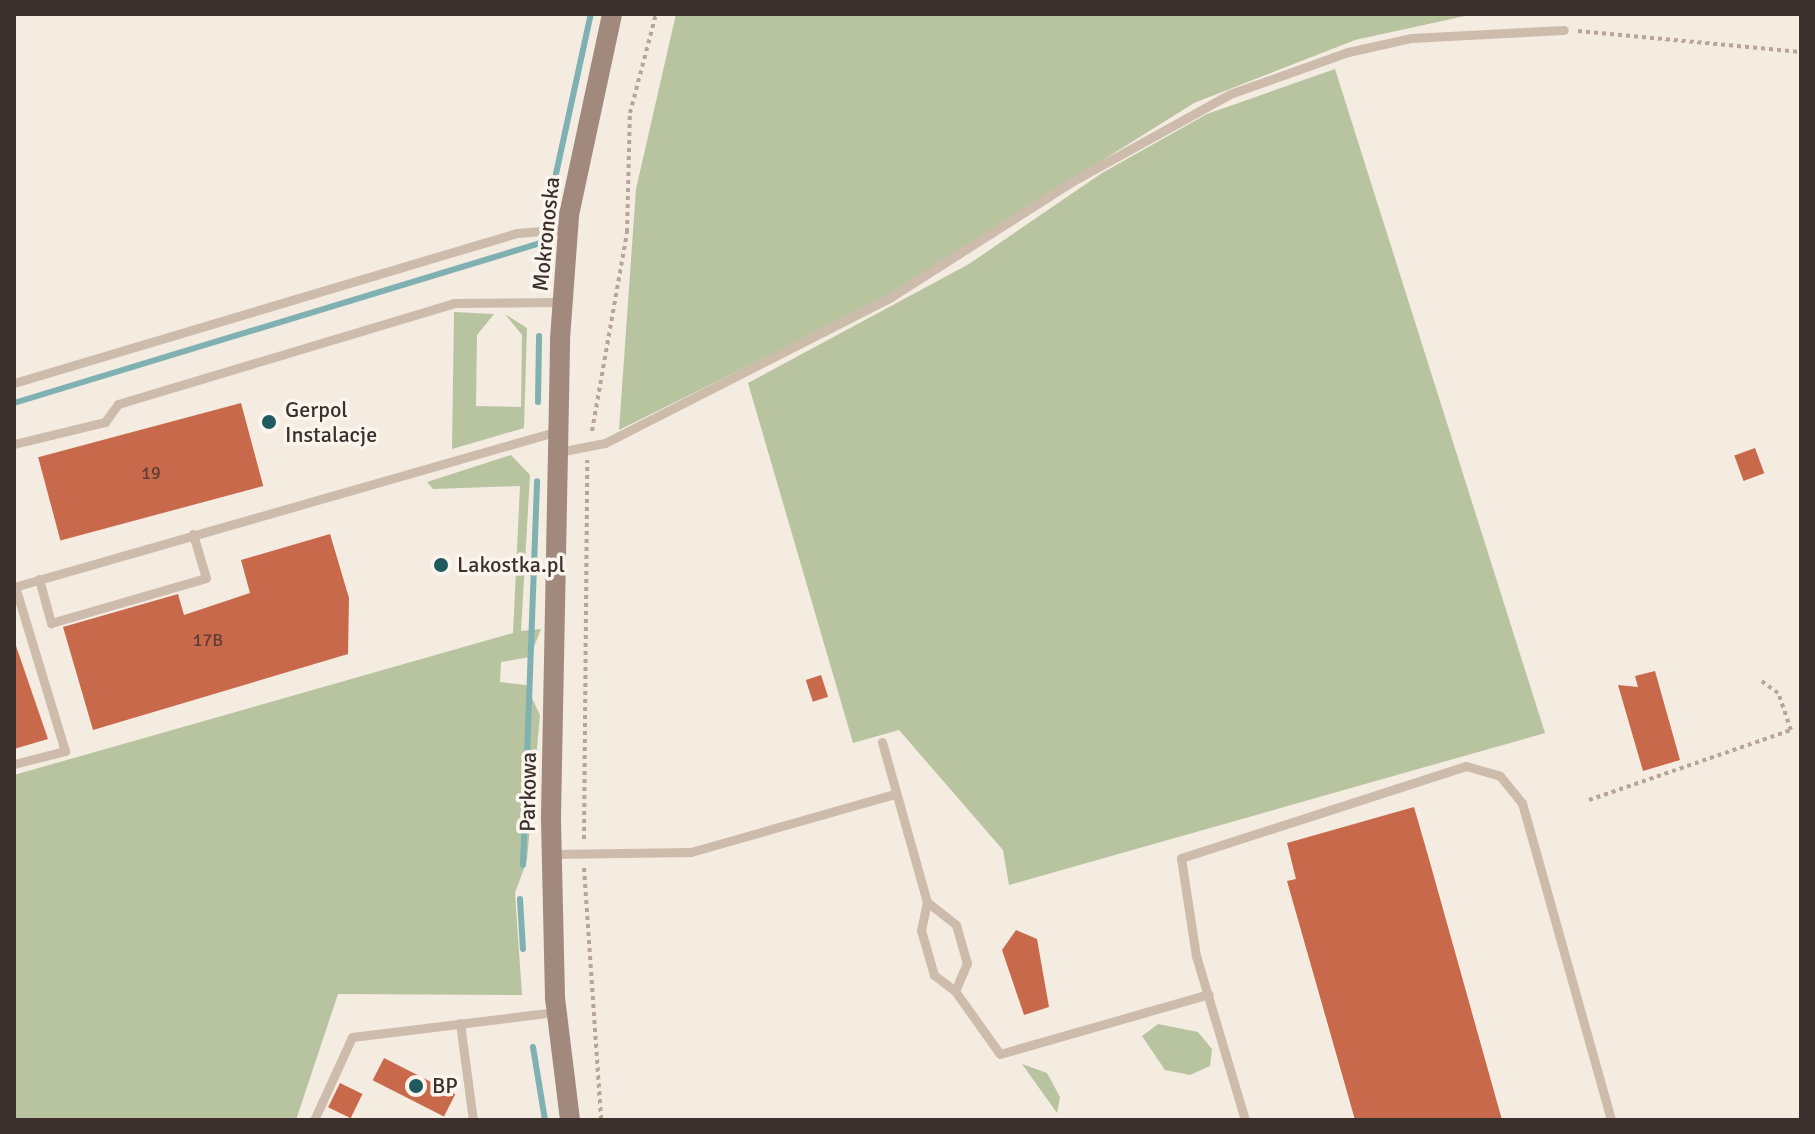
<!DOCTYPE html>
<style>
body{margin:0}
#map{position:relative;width:1815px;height:1134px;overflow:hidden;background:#f4ebe1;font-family:Signika,sans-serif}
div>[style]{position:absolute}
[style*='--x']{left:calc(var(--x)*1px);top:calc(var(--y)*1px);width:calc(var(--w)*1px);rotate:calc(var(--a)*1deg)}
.green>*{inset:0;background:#b8c4a0}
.stream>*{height:6px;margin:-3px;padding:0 3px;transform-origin:3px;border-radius:3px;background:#7fb0b2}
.building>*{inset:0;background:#c8694b;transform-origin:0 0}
.path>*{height:4px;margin-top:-2px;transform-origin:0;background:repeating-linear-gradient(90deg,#b9a596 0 4px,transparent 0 8px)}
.lane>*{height:9px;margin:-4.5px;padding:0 4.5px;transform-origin:4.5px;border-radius:4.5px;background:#cdbbac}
.secondary>*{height:20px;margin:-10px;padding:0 10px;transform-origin:10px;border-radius:10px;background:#a18a7d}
.dots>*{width:22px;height:22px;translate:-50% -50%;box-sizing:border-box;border:4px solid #fbf5ee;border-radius:50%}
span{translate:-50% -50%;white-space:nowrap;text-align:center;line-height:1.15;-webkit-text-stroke:7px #fbf5ee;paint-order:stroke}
.number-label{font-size:18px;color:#5e3e33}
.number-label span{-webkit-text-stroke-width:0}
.street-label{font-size:22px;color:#3b302b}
.poi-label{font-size:22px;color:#3b302b}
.left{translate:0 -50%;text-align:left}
.frame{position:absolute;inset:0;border:16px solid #3b302b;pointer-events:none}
</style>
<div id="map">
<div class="green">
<i style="clip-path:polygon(676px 14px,1455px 14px,1465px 16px,1355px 40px,1194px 103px,870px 306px,619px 430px,636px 189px)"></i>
<i style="clip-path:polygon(1335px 69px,1545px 733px,1009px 885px,1003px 850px,899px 730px,853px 743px,748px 383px,969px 264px,1102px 173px,1207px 114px)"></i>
<i style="clip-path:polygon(454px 312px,494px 314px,477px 335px,476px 406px,521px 407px,522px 335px,505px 314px,527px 328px,524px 428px,452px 449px)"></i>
<i style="clip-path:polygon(511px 455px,530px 475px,521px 631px,541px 629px,530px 657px,501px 662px,500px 682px,526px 685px,540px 715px,527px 860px,515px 893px,522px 995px,338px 994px,296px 1120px,14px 1120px,14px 775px,513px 633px,520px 486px,433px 489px,427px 482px)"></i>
<i style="clip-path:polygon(1158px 1024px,1198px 1032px,1212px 1049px,1210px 1066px,1190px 1075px,1165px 1070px,1142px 1036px)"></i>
<i style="clip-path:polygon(1022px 1064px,1047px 1073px,1060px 1097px,1057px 1113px)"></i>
</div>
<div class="stream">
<i style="--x:547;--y:215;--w:206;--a:-77.7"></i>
<i style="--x:542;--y:269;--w:21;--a:-85"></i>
<i style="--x:538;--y:402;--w:66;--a:-89.1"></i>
<i style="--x:14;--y:403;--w:554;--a:-16.9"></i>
<i style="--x:523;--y:865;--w:384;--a:-87.9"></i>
<i style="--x:520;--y:899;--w:50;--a:86.6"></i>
<i style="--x:533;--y:1047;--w:74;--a:80.7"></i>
</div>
<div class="building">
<i style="left:241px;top:403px;width:86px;height:210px;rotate:75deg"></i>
<i style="left:1755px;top:448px;width:27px;height:22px;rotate:70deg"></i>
<i style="clip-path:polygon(330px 534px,349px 598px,348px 654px,93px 730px,63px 627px,178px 594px,184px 615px,250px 593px,241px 560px)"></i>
<i style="clip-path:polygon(14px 640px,48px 739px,14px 749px)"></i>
<i style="clip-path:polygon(1655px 671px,1680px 760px,1643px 771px,1618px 685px,1638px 687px,1635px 676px)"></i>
<i style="left:821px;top:675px;width:23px;height:16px;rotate:72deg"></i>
<i style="clip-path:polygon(1414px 807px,1429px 859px,1502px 1120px,1355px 1120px,1287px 881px,1296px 879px,1287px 843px)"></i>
<i style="clip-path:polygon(1016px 930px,1037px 939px,1049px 1007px,1024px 1015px,1002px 950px)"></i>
<i style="left:384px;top:1058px;width:80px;height:25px;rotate:27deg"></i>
<i style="left:340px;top:1083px;width:25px;height:27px;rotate:26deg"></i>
</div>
<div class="path">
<i style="--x:1578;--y:31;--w:224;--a:5.4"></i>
<i style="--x:592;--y:431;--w:202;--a:-80"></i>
<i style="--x:627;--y:232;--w:119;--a:-88.6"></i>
<i style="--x:630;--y:113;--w:102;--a:-75.3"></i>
<i style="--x:1589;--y:800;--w:214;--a:-19.1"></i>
<i style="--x:1791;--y:730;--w:39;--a:-109"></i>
<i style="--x:1778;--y:693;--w:22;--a:-144"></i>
<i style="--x:584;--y:839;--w:379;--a:-89.5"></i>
<i style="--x:584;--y:868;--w:253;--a:86.1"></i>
</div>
<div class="lane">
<i style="--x:14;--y:383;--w:525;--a:-16.61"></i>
<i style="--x:517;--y:233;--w:51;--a:-4.5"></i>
<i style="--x:14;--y:444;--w:94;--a:-13.6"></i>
<i style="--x:105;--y:422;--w:22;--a:-54"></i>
<i style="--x:118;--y:404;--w:351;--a:-16.7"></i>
<i style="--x:454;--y:303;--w:108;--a:-0.5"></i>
<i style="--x:559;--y:452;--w:47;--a:-11.1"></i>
<i style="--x:605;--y:443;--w:321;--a:-27"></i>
<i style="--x:891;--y:297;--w:216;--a:-32.5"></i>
<i style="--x:1073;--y:181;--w:179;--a:-29"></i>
<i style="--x:1230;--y:94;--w:125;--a:-19.6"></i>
<i style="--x:1348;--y:52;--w:65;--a:-12.5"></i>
<i style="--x:1411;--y:38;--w:153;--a:-3"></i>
<i style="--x:39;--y:579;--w:46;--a:74.7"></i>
<i style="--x:51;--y:623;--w:161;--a:-16.2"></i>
<i style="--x:206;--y:578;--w:46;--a:-106.5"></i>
<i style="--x:14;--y:587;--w:566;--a:-16"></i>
<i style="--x:882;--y:742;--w:166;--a:74.3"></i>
<i style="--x:927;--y:902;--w:29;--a:102"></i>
<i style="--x:921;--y:930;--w:47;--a:73.9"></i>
<i style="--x:934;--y:975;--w:26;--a:37"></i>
<i style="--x:955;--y:991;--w:77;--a:54.5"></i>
<i style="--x:1000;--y:1054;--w:217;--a:-16"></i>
<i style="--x:14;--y:764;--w:53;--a:-14.3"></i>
<i style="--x:65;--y:751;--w:172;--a:-106.9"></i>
<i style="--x:552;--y:854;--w:139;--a:-0.8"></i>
<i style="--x:691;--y:852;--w:212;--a:-15.9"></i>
<i style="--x:927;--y:902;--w:37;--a:38"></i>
<i style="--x:956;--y:925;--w:40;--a:74"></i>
<i style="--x:967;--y:963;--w:30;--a:113"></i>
<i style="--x:460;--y:1023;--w:98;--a:82.4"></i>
<i style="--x:314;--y:1120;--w:91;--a:-65.4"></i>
<i style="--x:352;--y:1037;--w:206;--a:-7"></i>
<i style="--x:1245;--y:1120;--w:171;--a:-106.6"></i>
<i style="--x:1196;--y:956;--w:99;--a:-98.7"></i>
<i style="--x:1181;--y:858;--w:299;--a:-17.9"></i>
<i style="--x:1466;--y:766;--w:35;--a:16"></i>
<i style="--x:1500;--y:776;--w:35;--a:51"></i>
<i style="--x:1522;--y:803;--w:329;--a:74.3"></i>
</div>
<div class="secondary">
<i style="--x:570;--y:1120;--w:124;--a:-97"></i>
<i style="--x:555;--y:997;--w:181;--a:-91.3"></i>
<i style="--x:551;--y:816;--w:477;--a:-88.9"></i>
<i style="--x:560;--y:339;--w:124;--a:-85.8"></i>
<i style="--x:569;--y:215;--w:206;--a:-77.9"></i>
</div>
<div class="dots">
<i style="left:269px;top:422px;background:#1f5a5e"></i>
<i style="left:441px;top:565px;background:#1f5a5e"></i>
<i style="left:416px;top:1086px;background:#1f5a5e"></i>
</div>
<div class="number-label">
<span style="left:151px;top:473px">19</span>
<span style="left:208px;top:640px">17B</span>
</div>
<div class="street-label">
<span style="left:546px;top:234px;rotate:-84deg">Mokronoska</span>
<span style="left:528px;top:792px;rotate:-89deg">Parkowa</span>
</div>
<div class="poi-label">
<span class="left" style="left:285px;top:422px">Gerpol<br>Instalacje</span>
<span class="left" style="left:457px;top:565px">Lakostka.pl</span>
<span class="left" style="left:432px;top:1086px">BP</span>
</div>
<div class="frame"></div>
</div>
